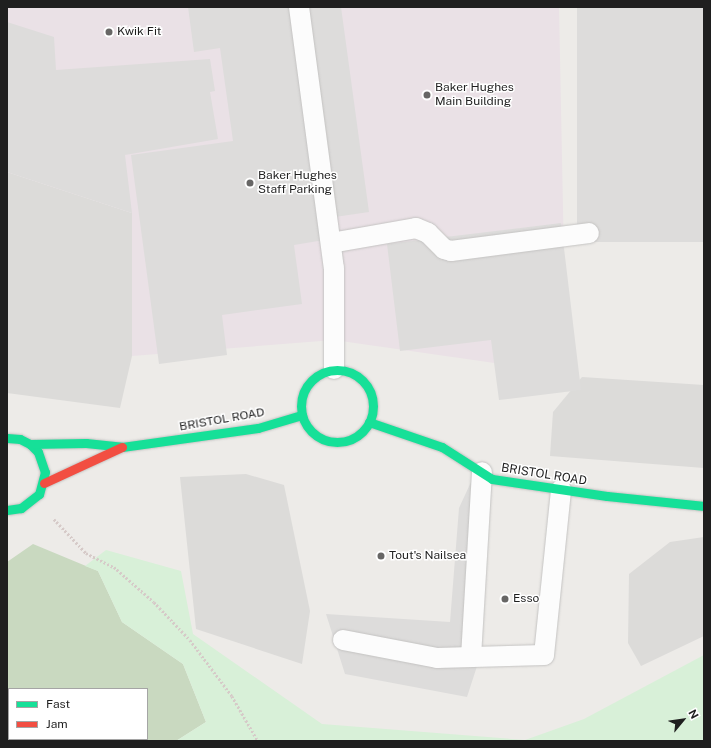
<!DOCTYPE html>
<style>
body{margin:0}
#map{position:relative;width:711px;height:748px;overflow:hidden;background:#edebe8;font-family:"Public Sans",sans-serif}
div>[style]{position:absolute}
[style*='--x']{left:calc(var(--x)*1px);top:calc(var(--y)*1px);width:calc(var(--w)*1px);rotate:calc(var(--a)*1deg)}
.residential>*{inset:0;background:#dcdbd9}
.industrial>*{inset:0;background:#eae1e6}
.forest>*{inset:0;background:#c9d9c0}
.park>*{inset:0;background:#d8f0d8}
.parking>*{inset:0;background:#dddcdb;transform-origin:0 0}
.path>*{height:2.5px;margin-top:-1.25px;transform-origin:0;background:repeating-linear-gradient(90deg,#d6cac8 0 2px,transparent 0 4px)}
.roads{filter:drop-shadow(0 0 1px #c4c3c2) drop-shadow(0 0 1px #c4c3c2)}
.lane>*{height:20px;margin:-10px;padding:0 10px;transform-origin:10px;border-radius:10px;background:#fcfcfc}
.fast>*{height:9px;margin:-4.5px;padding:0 4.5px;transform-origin:4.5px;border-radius:4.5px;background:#16e098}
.fast>.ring{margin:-4.5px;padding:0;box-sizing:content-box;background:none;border:9px solid #16e098;border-radius:50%}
.jam>*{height:9px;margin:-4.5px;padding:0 4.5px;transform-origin:4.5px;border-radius:4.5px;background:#f24e42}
.dots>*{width:11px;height:11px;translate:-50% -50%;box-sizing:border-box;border:2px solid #fff;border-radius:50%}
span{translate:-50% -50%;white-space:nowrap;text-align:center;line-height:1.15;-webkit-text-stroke:3px #fff;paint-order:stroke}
.poi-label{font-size:12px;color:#1f1f1f}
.left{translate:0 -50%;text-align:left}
.street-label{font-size:12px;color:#1f1f1f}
.frame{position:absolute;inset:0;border:8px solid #1f1f1f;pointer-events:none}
.legend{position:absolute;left:8px;top:688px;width:140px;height:52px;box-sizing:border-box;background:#fff;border:1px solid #a5a5a5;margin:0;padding:5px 7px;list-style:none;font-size:12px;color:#1f1f1f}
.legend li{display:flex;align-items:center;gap:8px;height:20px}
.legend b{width:20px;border:1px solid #a5a5a5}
.north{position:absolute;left:663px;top:700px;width:40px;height:40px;-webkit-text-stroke:3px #fff;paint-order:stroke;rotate:61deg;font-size:11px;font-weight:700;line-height:16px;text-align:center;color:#1f1f1f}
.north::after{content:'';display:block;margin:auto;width:14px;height:18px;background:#1f1f1f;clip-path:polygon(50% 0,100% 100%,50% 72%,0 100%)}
</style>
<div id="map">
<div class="residential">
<i style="clip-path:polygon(7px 172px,132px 213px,132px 356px,120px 408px,7px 393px)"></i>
<i style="clip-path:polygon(582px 377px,704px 385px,704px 468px,550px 456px,553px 412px)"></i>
<i style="clip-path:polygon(246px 474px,284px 485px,310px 611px,302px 664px,196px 629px,180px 477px)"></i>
<i style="clip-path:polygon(704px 537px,704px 636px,641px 666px,628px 643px,629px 574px,670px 542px)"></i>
</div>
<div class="industrial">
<i style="clip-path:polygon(7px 7px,559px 7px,566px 359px,536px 369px,334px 340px,132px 356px,132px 213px,7px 172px)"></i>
</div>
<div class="forest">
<i style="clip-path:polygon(33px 544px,98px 571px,122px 622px,183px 664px,206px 722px,176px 741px,127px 741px,121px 739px,147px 739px,147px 689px,7px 689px,7px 562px)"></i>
</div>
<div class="park">
<i style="clip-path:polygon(106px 550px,181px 571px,193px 634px,322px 724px,525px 740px,584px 719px,704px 655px,704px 741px,176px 741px,206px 722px,183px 664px,122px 622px,98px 571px,85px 566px)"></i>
<i style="clip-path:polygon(7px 689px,9px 739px,127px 741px,7px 741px)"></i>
</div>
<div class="parking">
<i style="clip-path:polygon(188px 7px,341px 7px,369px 212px,321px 219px,324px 240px,294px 245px,302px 304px,222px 315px,227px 355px,159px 364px,131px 155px,233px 141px,220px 48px,194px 52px)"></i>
<i style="left:577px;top:7px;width:127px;height:235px"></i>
<i style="clip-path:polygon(7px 22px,54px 37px,56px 70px,210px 59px,215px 91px,210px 92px,218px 139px,125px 155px,132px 213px,7px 172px)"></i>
<i style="clip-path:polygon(561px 223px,581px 390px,499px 400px,491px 340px,400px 351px,387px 244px)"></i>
<i style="clip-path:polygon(477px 469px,492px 479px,480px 657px,467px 697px,345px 674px,326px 614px,450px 622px,459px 508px)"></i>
</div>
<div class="path">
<i style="--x:54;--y:519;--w:47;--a:46.7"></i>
<i style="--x:86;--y:553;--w:31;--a:27"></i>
<i style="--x:114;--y:567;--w:53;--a:41.2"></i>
<i style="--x:154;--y:602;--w:52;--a:46.5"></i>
<i style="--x:190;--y:640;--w:70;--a:53.1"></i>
<i style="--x:232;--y:696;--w:52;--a:60"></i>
<i style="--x:7;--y:712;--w:3;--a:45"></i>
<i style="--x:85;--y:739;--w:4;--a:27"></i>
</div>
<div class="roads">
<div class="lane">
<i style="--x:299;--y:7;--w:263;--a:82.4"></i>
<i style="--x:334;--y:268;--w:101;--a:90"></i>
<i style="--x:331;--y:243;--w:86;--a:-10"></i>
<i style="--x:416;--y:228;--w:13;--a:23"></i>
<i style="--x:428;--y:233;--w:23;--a:45"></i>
<i style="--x:444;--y:249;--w:7;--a:16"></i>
<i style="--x:451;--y:251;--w:139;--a:-7.4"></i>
<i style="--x:343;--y:640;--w:96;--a:10.8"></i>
<i style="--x:437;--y:658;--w:107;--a:-1.6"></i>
<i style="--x:544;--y:655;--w:166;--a:-84.1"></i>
<i style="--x:471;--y:657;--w:185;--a:-86.6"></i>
</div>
<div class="fast">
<i class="ring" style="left:301px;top:370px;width:63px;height:63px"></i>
<i style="--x:369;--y:422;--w:77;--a:18.9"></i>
<i style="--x:442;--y:447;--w:59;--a:32.6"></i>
<i style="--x:492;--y:479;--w:116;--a:8.4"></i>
<i style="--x:607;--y:496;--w:98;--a:5.9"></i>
<i style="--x:7;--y:438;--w:13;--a:4"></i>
<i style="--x:20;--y:439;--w:11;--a:27"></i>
<i style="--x:30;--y:444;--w:11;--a:45"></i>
<i style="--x:38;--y:452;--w:21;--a:71"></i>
<i style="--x:45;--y:472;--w:23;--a:105"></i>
<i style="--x:39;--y:494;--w:23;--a:142"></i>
<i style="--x:21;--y:508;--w:14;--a:172"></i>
<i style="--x:30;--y:444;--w:56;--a:-1"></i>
<i style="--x:86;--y:443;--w:36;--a:6"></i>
<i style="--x:122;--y:447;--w:137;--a:-8"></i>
<i style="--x:258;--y:428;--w:46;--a:-16.5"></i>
</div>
<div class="jam">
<i style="--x:44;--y:483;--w:86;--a:-24.8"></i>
</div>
</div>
<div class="dots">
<i style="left:109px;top:32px;background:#676665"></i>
<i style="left:427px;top:95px;background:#676665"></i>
<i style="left:250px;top:183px;background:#676665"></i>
<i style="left:381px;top:556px;background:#676665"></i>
<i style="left:505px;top:599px;background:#676665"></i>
</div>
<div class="poi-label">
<span class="left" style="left:117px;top:32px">Kwik Fit</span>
<span class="left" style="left:435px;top:95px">Baker Hughes<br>Main Building</span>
<span class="left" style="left:258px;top:183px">Baker Hughes<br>Staff Parking</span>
<span class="left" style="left:389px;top:556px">Tout's Nailsea</span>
<span class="left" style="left:513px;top:599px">Esso</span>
</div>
<div class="street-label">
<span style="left:222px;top:420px;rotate:-10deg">BRISTOL ROAD</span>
<span style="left:544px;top:475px;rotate:9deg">BRISTOL ROAD</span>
</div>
<div class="frame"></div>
<ul class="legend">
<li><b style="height:5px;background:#16e098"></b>Fast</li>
<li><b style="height:5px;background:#f24e42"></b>Jam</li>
</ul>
<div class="north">N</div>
</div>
